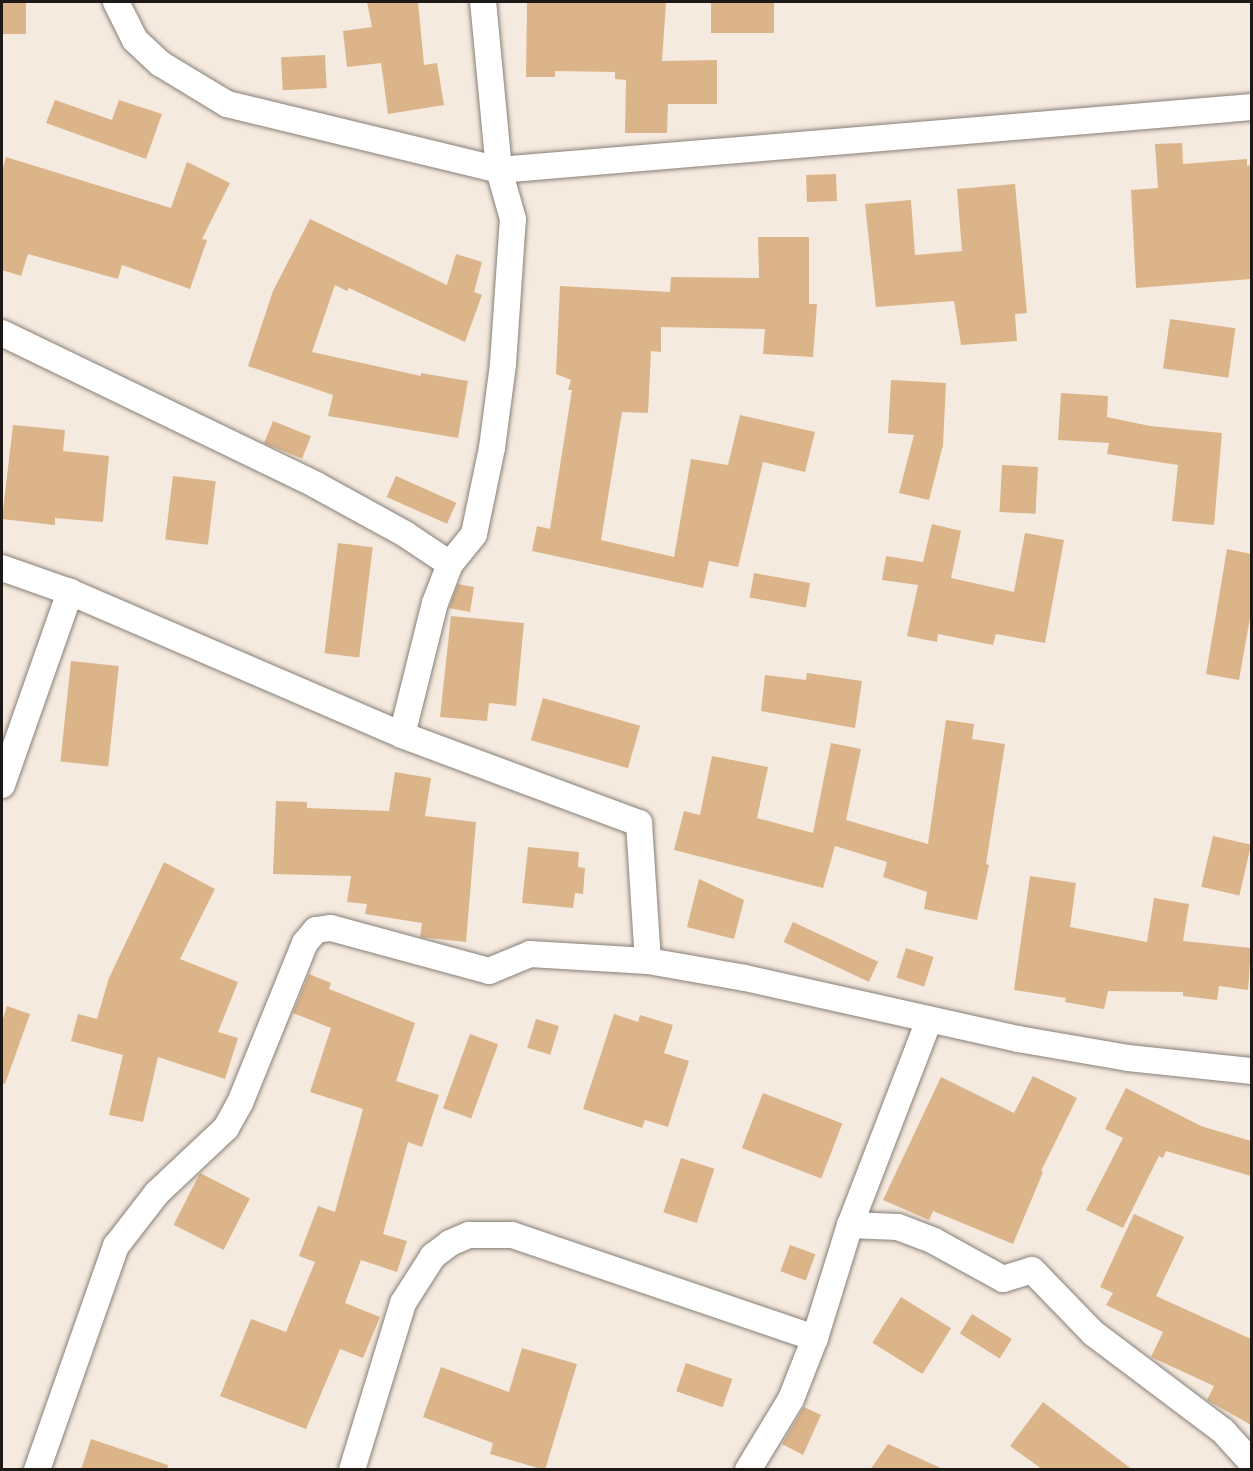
<!DOCTYPE html>
<style>
body{margin:0}
#map{position:relative;width:1253px;height:1471px;overflow:hidden;background:#f5eadf;font-family:"Times New Roman",serif}
div>[style]{position:absolute}
[style*='--x']{left:calc(var(--x)*1px);top:calc(var(--y)*1px);width:calc(var(--w)*1px);rotate:calc(var(--a)*1deg)}
.building>*{inset:0;background:#dcb489;transform-origin:0 0}
.roads{filter:drop-shadow(0 0 2px #887f76) drop-shadow(0 0 2px #887f76)}
.street>*{height:26px;margin:-13px;padding:0 13px;transform-origin:13px;border-radius:13px;background:#fff}
span{translate:-50% -50%;white-space:nowrap;text-align:center;line-height:1.15;-webkit-text-stroke:5px #fff;paint-order:stroke}
.frame{position:absolute;inset:0;border:3px solid #1d1916;pointer-events:none}
</style>
<div id="map">
<div class="building">
<i style="left:2px;top:2px;width:24px;height:32px"></i>
<i style="clip-path:polygon(367px 2px,418px 2px,424px 65px,437px 63px,444px 105px,388px 114px,381px 63px,347px 67px,343px 31px,372px 27px)"></i>
<i style="clip-path:polygon(527px 2px,666px 2px,662px 61px,717px 60px,717px 104px,668px 104px,667px 133px,625px 133px,626px 80px,615px 79px,615px 72px,555px 71px,555px 77px,526px 77px)"></i>
<i style="left:711px;top:2px;width:63px;height:31px"></i>
<i style="left:325px;top:55px;width:33px;height:44px;rotate:87deg"></i>
<i style="clip-path:polygon(55px 100px,112px 120px,119px 100px,162px 114px,146px 159px,46px 123px)"></i>
<i style="clip-path:polygon(1182px 143px,1183px 164px,1247px 159px,1247px 166px,1251px 165px,1251px 279px,1136px 288px,1131px 190px,1158px 188px,1155px 144px)"></i>
<i style="clip-path:polygon(6px 157px,171px 208px,187px 162px,230px 183px,202px 239px,207px 240px,190px 289px,122px 265px,118px 279px,28px 254px,21px 276px,2px 270px,2px 172px)"></i>
<i style="left:836px;top:174px;width:27px;height:30px;rotate:88deg"></i>
<i style="clip-path:polygon(1015px 184px,1027px 313px,1015px 314px,1017px 341px,961px 345px,954px 301px,876px 307px,865px 204px,911px 200px,915px 255px,962px 251px,957px 189px)"></i>
<i style="clip-path:polygon(310px 219px,447px 285px,456px 254px,482px 262px,474px 292px,482px 295px,465px 342px,349px 288px,347px 291px,335px 285px,312px 352px,421px 376px,421px 373px,468px 381px,458px 438px,328px 416px,333px 395px,248px 366px,273px 291px)"></i>
<i style="clip-path:polygon(758px 237px,809px 237px,809px 304px,817px 304px,813px 357px,763px 354px,765px 329px,661px 327px,661px 352px,651px 351px,648px 413px,622px 412px,601px 540px,674px 557px,691px 459px,728px 465px,740px 415px,815px 432px,805px 472px,763px 462px,738px 567px,709px 561px,703px 588px,532px 551px,537px 526px,550px 529px,572px 390px,568px 390px,571px 380px,556px 374px,560px 286px,670px 292px,671px 277px,759px 278px)"></i>
<i style="left:1170px;top:319px;width:66px;height:50px;rotate:8deg"></i>
<i style="clip-path:polygon(891px 380px,946px 383px,943px 445px,929px 500px,899px 493px,914px 435px,888px 433px)"></i>
<i style="clip-path:polygon(1061px 393px,1108px 396px,1107px 417px,1150px 426px,1222px 433px,1214px 525px,1172px 521px,1178px 465px,1107px 454px,1109px 443px,1058px 440px)"></i>
<i style="left:273px;top:421px;width:41px;height:24px;rotate:22deg"></i>
<i style="clip-path:polygon(13px 425px,65px 430px,63px 451px,109px 456px,103px 522px,55px 518px,55px 525px,2px 519px)"></i>
<i style="left:1002px;top:465px;width:36px;height:47px;rotate:3deg"></i>
<i style="left:173px;top:476px;width:43px;height:64px;rotate:7deg"></i>
<i style="left:396px;top:476px;width:66px;height:23px;rotate:24deg"></i>
<i style="clip-path:polygon(932px 524px,961px 531px,951px 578px,1014px 592px,1025px 533px,1064px 540px,1045px 643px,996px 634px,993px 645px,938px 634px,937px 642px,907px 636px,918px 585px,882px 580px,886px 556px,923px 562px)"></i>
<i style="left:338px;top:543px;width:35px;height:111px;rotate:7deg"></i>
<i style="clip-path:polygon(1227px 549px,1251px 554px,1251px 612px,1239px 680px,1206px 674px)"></i>
<i style="left:754px;top:573px;width:57px;height:25px;rotate:10deg"></i>
<i style="clip-path:polygon(458px 584px,474px 587px,470px 612px,449px 608px)"></i>
<i style="clip-path:polygon(451px 616px,524px 623px,516px 706px,489px 703px,487px 721px,440px 717px)"></i>
<i style="left:71px;top:661px;width:48px;height:101px;rotate:6deg"></i>
<i style="clip-path:polygon(807px 673px,862px 681px,855px 728px,761px 711px,765px 675px,806px 680px)"></i>
<i style="left:543px;top:698px;width:101px;height:44px;rotate:16deg"></i>
<i style="clip-path:polygon(946px 720px,974px 724px,972px 739px,1005px 744px,986px 864px,989px 865px,977px 920px,924px 909px,927px 892px,883px 877px,887px 862px,835px 846px,823px 888px,674px 850px,684px 811px,700px 815px,712px 756px,768px 767px,757px 818px,813px 833px,831px 743px,861px 749px,846px 820px,928px 844px)"></i>
<i style="clip-path:polygon(395px 772px,431px 778px,425px 816px,476px 822px,466px 942px,420px 937px,422px 923px,365px 914px,367px 904px,347px 902px,351px 876px,273px 874px,276px 801px,307px 802px,307px 808px,389px 811px)"></i>
<i style="left:1213px;top:836px;width:39px;height:52px;rotate:13deg"></i>
<i style="clip-path:polygon(528px 847px,579px 852px,578px 867px,585px 868px,583px 894px,575px 893px,573px 908px,522px 903px)"></i>
<i style="clip-path:polygon(164px 862px,215px 889px,180px 959px,238px 982px,218px 1032px,238px 1038px,225px 1079px,158px 1057px,143px 1122px,109px 1115px,123px 1055px,71px 1041px,78px 1014px,97px 1019px,109px 978px)"></i>
<i style="clip-path:polygon(1030px 876px,1076px 883px,1070px 927px,1147px 942px,1154px 898px,1189px 904px,1183px 941px,1251px 948px,1248px 990px,1219px 986px,1217px 1000px,1183px 996px,1183px 992px,1108px 991px,1104px 1009px,1065px 1002px,1066px 998px,1014px 990px)"></i>
<i style="clip-path:polygon(699px 879px,744px 900px,734px 939px,687px 927px)"></i>
<i style="left:793px;top:922px;width:94px;height:22px;rotate:25deg"></i>
<i style="left:906px;top:948px;width:29px;height:31px;rotate:18deg"></i>
<i style="clip-path:polygon(309px 974px,331px 983px,329px 989px,415px 1023px,396px 1081px,439px 1095px,422px 1147px,408px 1142px,383px 1234px,407px 1241px,397px 1272px,361px 1260px,345px 1303px,380px 1317px,363px 1358px,340px 1349px,306px 1429px,220px 1396px,251px 1319px,286px 1332px,315px 1262px,299px 1256px,318px 1206px,335px 1212px,363px 1109px,310px 1092px,331px 1028px,293px 1013px)"></i>
<i style="clip-path:polygon(7px 1006px,30px 1014px,5px 1084px,2px 1083px,2px 1022px)"></i>
<i style="clip-path:polygon(614px 1014px,638px 1022px,640px 1015px,673px 1025px,664px 1053px,689px 1061px,668px 1127px,645px 1120px,642px 1128px,583px 1109px)"></i>
<i style="left:536px;top:1019px;width:24px;height:30px;rotate:17deg"></i>
<i style="left:470px;top:1034px;width:30px;height:79px;rotate:20deg"></i>
<i style="clip-path:polygon(1033px 1076px,1077px 1098px,1041px 1171px,1043px 1172px,1013px 1244px,933px 1211px,929px 1220px,883px 1200px,941px 1077px,1014px 1113px)"></i>
<i style="clip-path:polygon(1126px 1088px,1201px 1126px,1251px 1141px,1251px 1176px,1166px 1151px,1163px 1158px,1159px 1156px,1123px 1228px,1086px 1210px,1123px 1138px,1105px 1129px)"></i>
<i style="left:763px;top:1093px;width:85px;height:59px;rotate:21deg"></i>
<i style="left:681px;top:1158px;width:35px;height:57px;rotate:18deg"></i>
<i style="left:200px;top:1173px;width:56px;height:58px;rotate:27deg"></i>
<i style="clip-path:polygon(1134px 1214px,1184px 1237px,1156px 1296px,1251px 1339px,1251px 1425px,1207px 1400px,1214px 1386px,1151px 1357px,1163px 1332px,1106px 1305px,1113px 1293px,1100px 1287px)"></i>
<i style="left:790px;top:1245px;width:27px;height:28px;rotate:20deg"></i>
<i style="left:901px;top:1297px;width:59px;height:54px;rotate:32deg"></i>
<i style="left:972px;top:1314px;width:47px;height:23px;rotate:32deg"></i>
<i style="clip-path:polygon(522px 1348px,577px 1364px,545px 1470px,490px 1454px,493px 1443px,423px 1417px,441px 1367px,509px 1392px)"></i>
<i style="left:686px;top:1363px;width:49px;height:30px;rotate:19deg"></i>
<i style="clip-path:polygon(1043px 1402px,1133px 1470px,1043px 1470px,1010px 1446px)"></i>
<i style="clip-path:polygon(804px 1407px,821px 1415px,803px 1455px,782px 1444px)"></i>
<i style="clip-path:polygon(91px 1439px,168px 1465px,167px 1470px,81px 1470px)"></i>
<i style="clip-path:polygon(888px 1444px,945px 1470px,870px 1470px)"></i>
</div>
<div class="roads">
<div class="street">
<i style="--x:116;--y:2;--w:42;--a:63.4"></i>
<i style="--x:135;--y:40;--w:35;--a:43"></i>
<i style="--x:161;--y:64;--w:77;--a:31.2"></i>
<i style="--x:227;--y:104;--w:280;--a:13.6"></i>
<i style="--x:499;--y:170;--w:756;--a:-4.78"></i>
<i style="--x:2;--y:333;--w:349;--a:25.8"></i>
<i style="--x:316;--y:485;--w:102;--a:28.8"></i>
<i style="--x:405;--y:534;--w:54;--a:33.7"></i>
<i style="--x:2;--y:568;--w:72;--a:19.4"></i>
<i style="--x:70;--y:592;--w:361;--a:23.3"></i>
<i style="--x:402;--y:735;--w:253;--a:20.4"></i>
<i style="--x:639;--y:823;--w:138;--a:86.3"></i>
<i style="--x:402;--y:735;--w:136;--a:-76"></i>
<i style="--x:435;--y:603;--w:42;--a:-69"></i>
<i style="--x:450;--y:564;--w:38;--a:-51"></i>
<i style="--x:474;--y:534;--w:88;--a:-78.2"></i>
<i style="--x:492;--y:448;--w:85;--a:-82.5"></i>
<i style="--x:503;--y:364;--w:145;--a:-86.1"></i>
<i style="--x:513;--y:219;--w:51;--a:-105.9"></i>
<i style="--x:499;--y:170;--w:169;--a:-95.4"></i>
<i style="--x:2;--y:785;--w:205;--a:-70.6"></i>
<i style="--x:850;--y:1225;--w:48;--a:2.4"></i>
<i style="--x:898;--y:1227;--w:39;--a:21"></i>
<i style="--x:934;--y:1241;--w:79;--a:28.8"></i>
<i style="--x:1003;--y:1279;--w:30;--a:-17"></i>
<i style="--x:1032;--y:1270;--w:88;--a:45.9"></i>
<i style="--x:1093;--y:1333;--w:163;--a:37"></i>
<i style="--x:1223;--y:1431;--w:43;--a:47.8"></i>
<i style="--x:37;--y:1470;--w:238;--a:-70.6"></i>
<i style="--x:116;--y:1246;--w:67;--a:-52.3"></i>
<i style="--x:157;--y:1193;--w:95;--a:-43.3"></i>
<i style="--x:226;--y:1128;--w:29;--a:-61"></i>
<i style="--x:240;--y:1103;--w:173;--a:-67.9"></i>
<i style="--x:305;--y:943;--w:17;--a:-50"></i>
<i style="--x:316;--y:930;--w:15;--a:-8"></i>
<i style="--x:331;--y:928;--w:164;--a:15.2"></i>
<i style="--x:489;--y:971;--w:44;--a:-22.5"></i>
<i style="--x:530;--y:954;--w:118;--a:3.4"></i>
<i style="--x:648;--y:961;--w:98;--a:9.9"></i>
<i style="--x:745;--y:978;--w:280;--a:12.6"></i>
<i style="--x:1018;--y:1039;--w:112;--a:9.8"></i>
<i style="--x:1128;--y:1058;--w:125;--a:6"></i>
<i style="--x:352;--y:1470;--w:175;--a:-73"></i>
<i style="--x:403;--y:1303;--w:56;--a:-57.4"></i>
<i style="--x:433;--y:1256;--w:21;--a:-37"></i>
<i style="--x:450;--y:1243;--w:21;--a:-23"></i>
<i style="--x:469;--y:1235;--w:43;--a:0"></i>
<i style="--x:512;--y:1235;--w:320;--a:18.8"></i>
<i style="--x:748;--y:1470;--w:83;--a:-58.8"></i>
<i style="--x:791;--y:1399;--w:66;--a:-68.5"></i>
<i style="--x:815;--y:1338;--w:118;--a:-72.8"></i>
<i style="--x:850;--y:1225;--w:220;--a:-68.9"></i>
</div>
</div>
<div class="frame"></div>
</div>
